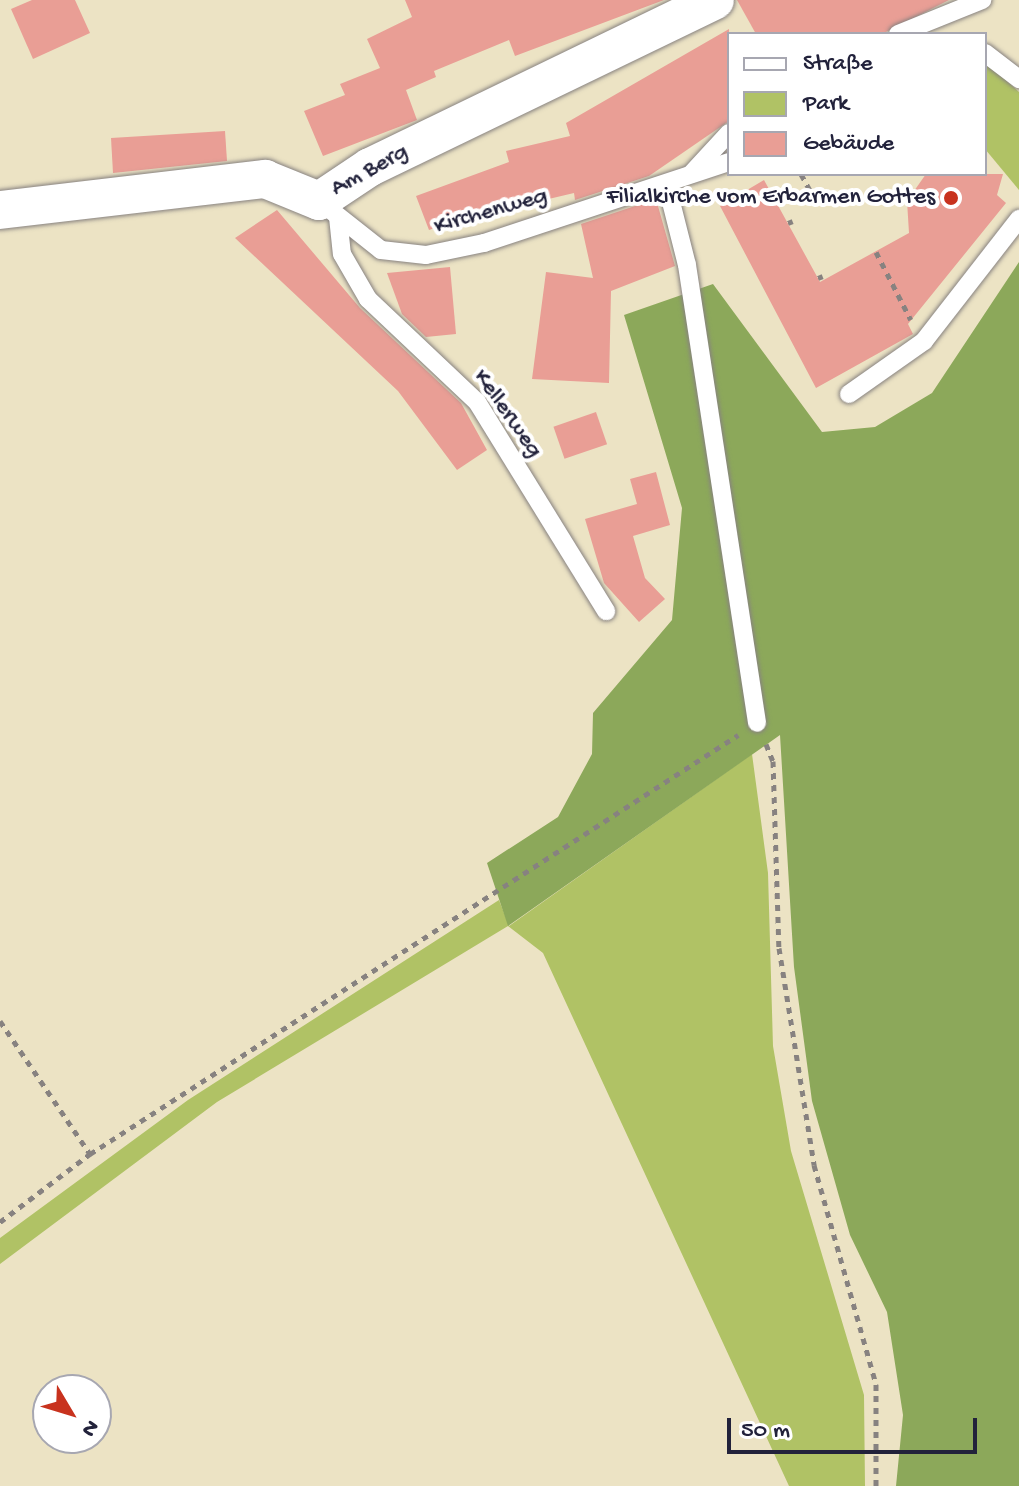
<!DOCTYPE html>
<meta charset="utf-8">
<style>
body{margin:0}
#map{position:relative;width:1019px;height:1486px;overflow:hidden;background:#ece3c4;font-family:"Gochi Hand",sans-serif}
div>[style]{position:absolute}
[style*='--x']{left:calc(var(--x)*1px);top:calc(var(--y)*1px);width:calc(var(--w)*1px);rotate:calc(var(--a)*1deg)}
.green>*{inset:0;background:#b0c265}
.forest>*{inset:0;background:#8ca85a}
.building>*{inset:0;background:#e99e95;transform-origin:0 0}
.path>*{height:5px;margin-top:-2.5px;transform-origin:0;background:repeating-linear-gradient(90deg,#878280 0 6px,transparent 0 12px)}
.roads{filter:drop-shadow(0 0 2px #878280) drop-shadow(0 0 2px #878280)}
.lane>*{height:18px;margin:-9px;padding:0 9px;transform-origin:9px;border-radius:9px;background:#fff}
.street>*{height:38px;margin:-19px;padding:0 19px;transform-origin:19px;border-radius:19px;background:#fff}
.dots>*{width:22px;height:22px;translate:-50% -50%;box-sizing:border-box;border:4px solid #fff;border-radius:50%}
span{translate:-50% -50%;white-space:nowrap;text-align:center;line-height:1.15;-webkit-text-stroke:8px #fff;paint-order:stroke}
.street-label{font-size:24px;color:#22223b}
.poi-label{font-size:24px;color:#22223b}
.right{translate:-100% -50%;text-align:right}
.legend{position:absolute;left:727px;top:32px;width:260px;height:144px;box-sizing:border-box;background:#fff;border:2px solid #a7a7b1;margin:0;padding:10px 14px;list-style:none;font-size:24px;color:#22223b}
.legend li{display:flex;align-items:center;gap:16px;height:40px}
.legend b{width:40px;border:2px solid #a7a7b1}
.north{position:absolute;left:32px;top:1374px;width:80px;height:80px;box-sizing:border-box;background:#fff;border:2px solid #a7a7b1;border-radius:50%;rotate:128deg;font-size:22px;font-weight:700;line-height:32px;text-align:center;color:#22223b}
.north::after{content:'';display:block;margin:auto;width:28px;height:36px;background:#c8321e;clip-path:polygon(50% 0,100% 100%,50% 72%,0 100%)}
.scale{position:absolute;left:727px;top:1418px;width:250px;height:36px;box-sizing:border-box;border:4px solid #22223b;border-top:0;padding-left:10px;font-size:24px;line-height:28px;white-space:nowrap;color:#22223b;-webkit-text-stroke:6px #fff;paint-order:stroke}
</style>
<div id="map">
<div class="green">
<i style="clip-path:polygon(985px 62px,1019px 92px,1019px 190px,985px 149px)"></i>
<i style="clip-path:polygon(752px 754px,768px 873px,773px 1046px,791px 1151px,864px 1395px,865px 1486px,789px 1486px,543px 953px,508px 926px,217px 1102px,0 1264px,0 1238px,188px 1100px,499px 900px,509px 926px)"></i>
</div>
<div class="forest">
<i style="clip-path:polygon(1019px 262px,1019px 1486px,896px 1486px,903px 1415px,887px 1312px,850px 1235px,812px 1101px,794px 967px,780px 735px,508px 926px,487px 863px,558px 817px,592px 754px,593px 713px,672px 620px,682px 508px,624px 315px,713px 284px,822px 432px,875px 427px,932px 393px)"></i>
</div>
<div class="building">
<i style="clip-path:polygon(32px 0,75px 0,90px 33px,33px 59px,11px 9px)"></i>
<i style="clip-path:polygon(405px 0,664px 0,515px 56px,509px 40px,434px 71px,436px 77px,406px 90px,417px 120px,323px 156px,304px 111px,345px 95px,340px 84px,380px 68px,367px 39px,412px 17px)"></i>
<i style="clip-path:polygon(737px 0,949px 0,882px 34px,756px 34px)"></i>
<i style="clip-path:polygon(729px 29px,729px 121px,649px 176px,575px 200px,574px 193px,519px 206px,518px 198px,429px 230px,416px 196px,509px 162px,506px 151px,570px 136px,566px 123px)"></i>
<i style="clip-path:polygon(225px 131px,227px 161px,113px 173px,111px 138px)"></i>
<i style="clip-path:polygon(926px 174px,1003px 174px,997px 195px,1006px 203px,908px 324px,913px 334px,816px 388px,720px 206px,764px 180px,820px 282px,909px 233px,907px 201px)"></i>
<i style="clip-path:polygon(656px 199px,675px 266px,611px 291px,609px 383px,532px 379px,546px 272px,593px 278px,581px 224px)"></i>
<i style="clip-path:polygon(277px 210px,360px 308px,461px 403px,487px 450px,457px 470px,398px 391px,235px 238px)"></i>
<i style="clip-path:polygon(450px 267px,456px 334px,426px 337px,402px 314px,387px 273px)"></i>
<i style="left:596px;top:412px;width:34px;height:45px;rotate:71deg"></i>
<i style="clip-path:polygon(656px 472px,670px 525px,633px 536px,645px 578px,665px 599px,639px 622px,604px 583px,585px 519px,637px 504px,630px 479px)"></i>
</div>
<div class="path">
<i style="--x:801;--y:174;--w:29;--a:61"></i>
<i style="--x:788;--y:223;--w:5;--a:-22"></i>
<i style="--x:876;--y:252;--w:76;--a:62.8"></i>
<i style="--x:818;--y:278;--w:5;--a:-22"></i>
<i style="--x:766;--y:744;--w:18;--a:68"></i>
<i style="--x:773;--y:761;--w:187;--a:88.2"></i>
<i style="--x:779;--y:948;--w:220;--a:80.8"></i>
<i style="--x:814;--y:1165;--w:228;--a:74.2"></i>
<i style="--x:876;--y:1384;--w:102;--a:90"></i>
<i style="--x:0;--y:1021;--w:161;--a:55.9"></i>
<i style="--x:0;--y:1222;--w:113;--a:-37.1"></i>
<i style="--x:90;--y:1154;--w:772;--a:-32.89"></i>
</div>
<div class="roads">
<div class="lane">
<i style="--x:898;--y:34;--w:91;--a:-22"></i>
<i style="--x:985;--y:53;--w:43;--a:37.4"></i>
<i style="--x:691;--y:174;--w:56;--a:-47.2"></i>
<i style="--x:667;--y:186;--w:81;--a:75.8"></i>
<i style="--x:687;--y:265;--w:463;--a:81.3"></i>
<i style="--x:333;--y:212;--w:61;--a:38.4"></i>
<i style="--x:381;--y:250;--w:45;--a:6.3"></i>
<i style="--x:426;--y:255;--w:59;--a:-11.7"></i>
<i style="--x:484;--y:243;--w:258;--a:-18.3"></i>
<i style="--x:338;--y:217;--w:37;--a:84"></i>
<i style="--x:342;--y:254;--w:52;--a:60"></i>
<i style="--x:368;--y:299;--w:150;--a:43.4"></i>
<i style="--x:477;--y:402;--w:246;--a:58.3"></i>
<i style="--x:849;--y:394;--w:92;--a:-35.2"></i>
<i style="--x:924;--y:341;--w:155;--a:-52.1"></i>
</div>
<div class="street">
<i style="--x:0;--y:210;--w:267;--a:-6.7"></i>
<i style="--x:265;--y:179;--w:58;--a:22.2"></i>
<i style="--x:319;--y:201;--w:61;--a:-33.7"></i>
<i style="--x:370;--y:167;--w:383;--a:-25.8"></i>
</div>
</div>
<div class="dots">
<i style="left:951px;top:198px;background:#c8321e"></i>
</div>
<div class="street-label">
<span style="left:370px;top:171px;rotate:-29deg">Am Berg</span>
<span style="left:491px;top:212px;rotate:-16deg">Kirchenweg</span>
<span style="left:507px;top:414px;rotate:55deg">Kellerweg</span>
</div>
<div class="poi-label">
<span class="right" style="left:935px;top:198px">Filialkirche vom Erbarmen Gottes</span>
</div>
<ul class="legend">
<li><b style="height:10px;background:#fff"></b>Straße</li>
<li><b style="height:22px;background:#b0c265"></b>Park</li>
<li><b style="height:22px;background:#e99e95"></b>Gebäude</li>
</ul>
<div class="north">N</div>
<div class="scale">50 m</div>
</div>
